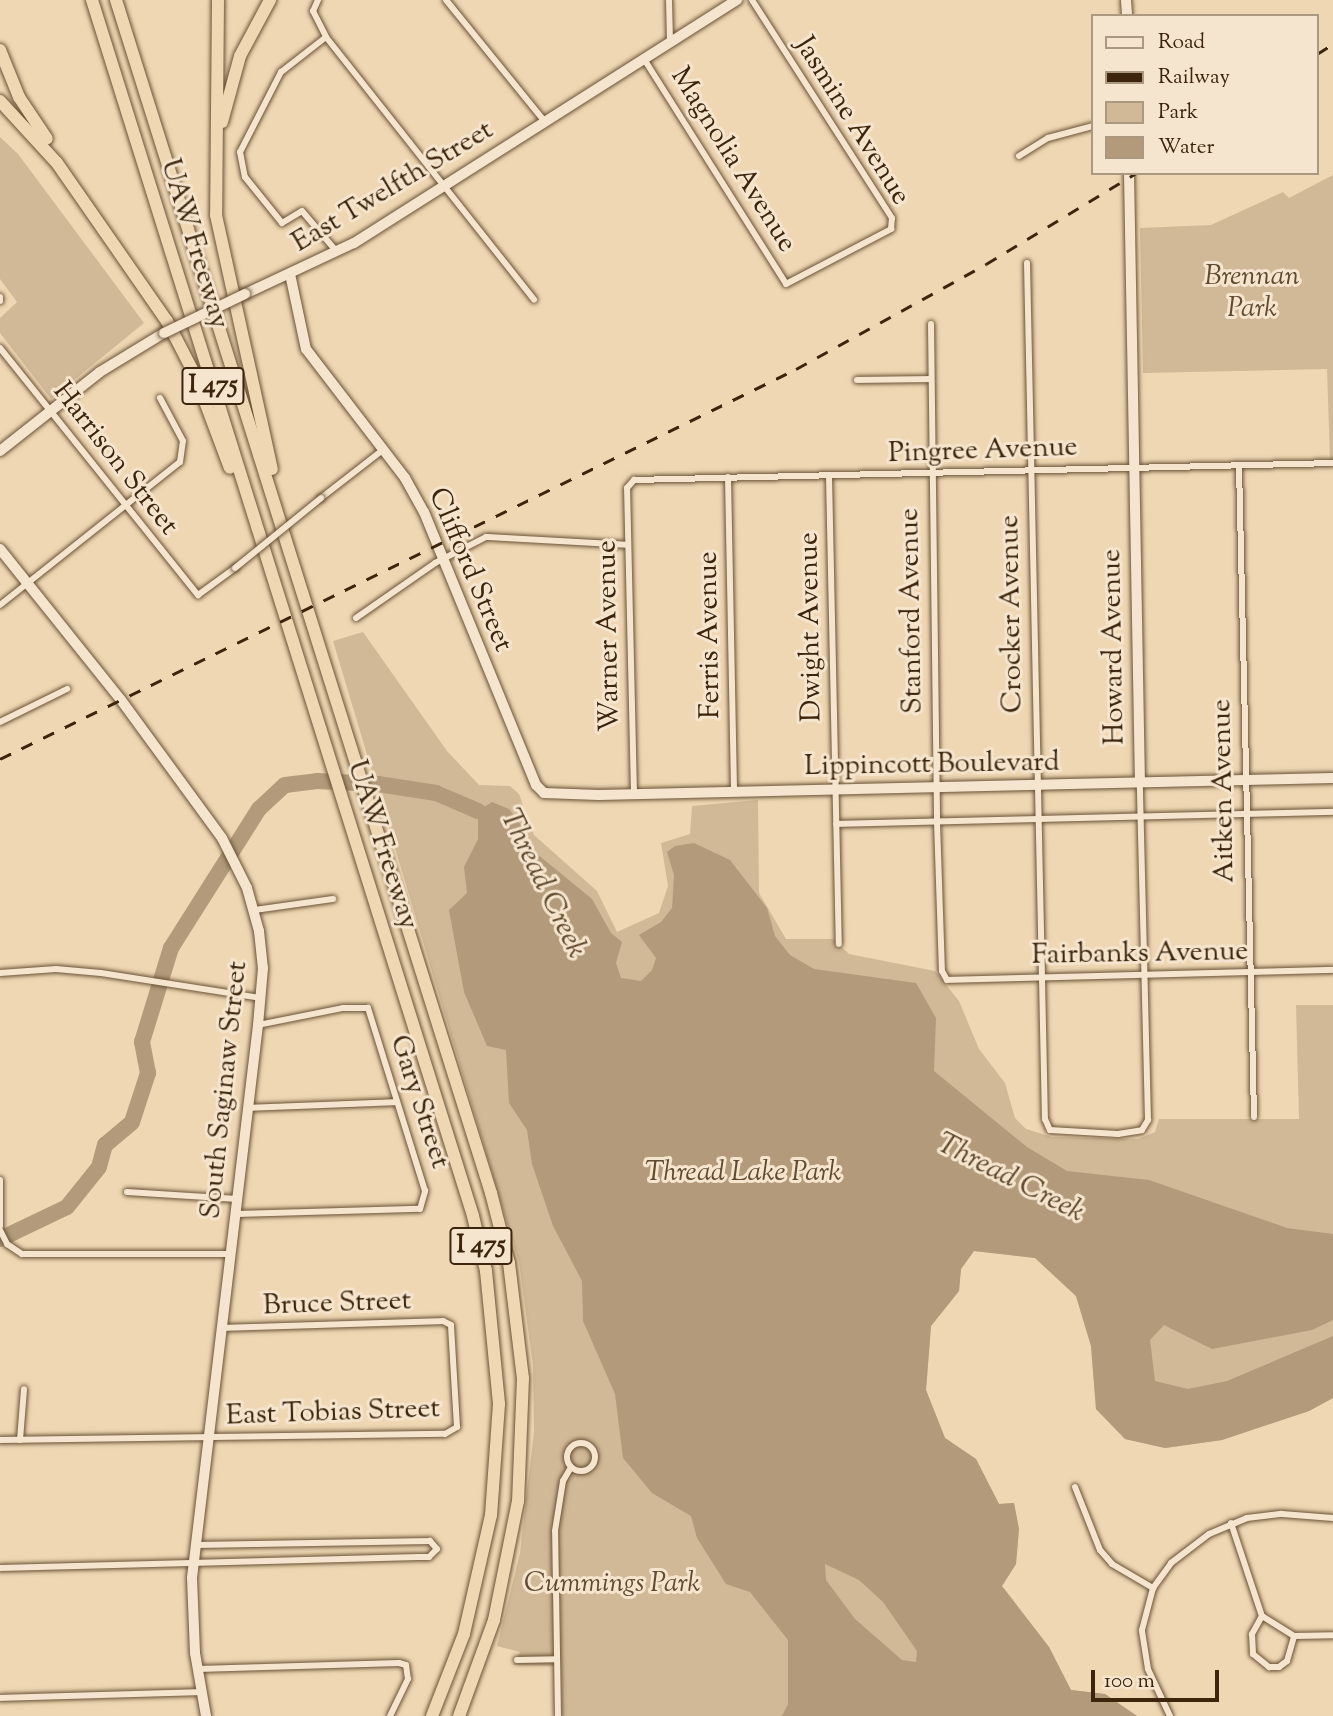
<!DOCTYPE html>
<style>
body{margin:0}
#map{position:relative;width:1333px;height:1716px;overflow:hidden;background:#efd7b3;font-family:"Sorts Mill Goudy",serif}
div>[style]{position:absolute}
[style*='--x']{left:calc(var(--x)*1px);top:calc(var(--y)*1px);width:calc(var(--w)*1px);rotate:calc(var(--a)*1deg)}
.green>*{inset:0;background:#d1b997}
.water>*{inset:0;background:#b29a7a}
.river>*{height:16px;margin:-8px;padding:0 8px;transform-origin:8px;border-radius:8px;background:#b29a7a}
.roads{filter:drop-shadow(0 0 2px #695236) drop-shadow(0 0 2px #695236)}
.street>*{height:6px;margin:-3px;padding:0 3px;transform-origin:3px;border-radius:3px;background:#f5e5ce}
.street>.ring{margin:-3px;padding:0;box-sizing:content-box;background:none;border:6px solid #f5e5ce;border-radius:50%}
.secondary>*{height:10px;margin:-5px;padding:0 5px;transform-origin:5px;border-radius:5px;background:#f5e5ce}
.highway>*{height:12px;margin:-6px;padding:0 6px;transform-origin:6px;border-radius:6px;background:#efd7b3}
.rail>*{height:2.5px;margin-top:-1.25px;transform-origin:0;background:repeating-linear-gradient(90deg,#3c250c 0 12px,transparent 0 24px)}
.bridges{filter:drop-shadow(0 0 2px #695236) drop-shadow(0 0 2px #695236)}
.street-bridge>*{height:6px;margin:-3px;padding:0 3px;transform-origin:3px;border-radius:3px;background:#f5e5ce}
.secondary-bridge>*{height:10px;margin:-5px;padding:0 5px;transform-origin:5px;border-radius:5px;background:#f5e5ce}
span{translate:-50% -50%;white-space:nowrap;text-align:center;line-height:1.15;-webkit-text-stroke:6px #f5e5ce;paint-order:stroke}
.shield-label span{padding:2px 5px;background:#f5e5ce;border:2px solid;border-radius:5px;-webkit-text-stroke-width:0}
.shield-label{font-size:26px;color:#3c250c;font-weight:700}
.street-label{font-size:28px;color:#3c250c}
.park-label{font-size:28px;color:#614a2f;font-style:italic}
.water-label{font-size:30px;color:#5f482d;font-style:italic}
.legend{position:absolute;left:1091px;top:14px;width:228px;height:161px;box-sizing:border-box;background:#f5e5ce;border:2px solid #ab9880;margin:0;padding:9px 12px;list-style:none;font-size:21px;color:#3c250c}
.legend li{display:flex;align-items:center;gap:14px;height:35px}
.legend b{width:35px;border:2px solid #ab9880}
.scale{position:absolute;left:1091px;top:1670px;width:128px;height:32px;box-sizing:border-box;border:4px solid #3c250c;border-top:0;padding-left:9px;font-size:21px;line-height:24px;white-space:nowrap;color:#3c250c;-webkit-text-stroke:5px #f5e5ce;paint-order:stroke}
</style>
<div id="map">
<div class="green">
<i style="clip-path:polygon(0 137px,18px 154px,144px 323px,51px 399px,0 333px,0 318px,17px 302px,0 279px)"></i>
<i style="clip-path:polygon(1333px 175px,1333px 460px,1330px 460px,1327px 369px,1143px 373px,1140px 228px,1211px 225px,1283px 192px,1289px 198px)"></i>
<i style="clip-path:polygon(363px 632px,447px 751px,479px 785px,510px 786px,519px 794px,534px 835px,597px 891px,617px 932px,659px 913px,668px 886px,661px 843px,690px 834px,692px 806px,758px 800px,759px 893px,786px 939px,833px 939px,849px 954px,935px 971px,959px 1001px,979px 1049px,1005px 1083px,1015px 1118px,1026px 1129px,1052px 1137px,1138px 1139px,1155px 1132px,1159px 1119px,1299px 1119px,1296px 1005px,1333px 1005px,1333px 1398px,1309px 1411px,1222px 1440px,1165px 1448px,1125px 1439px,1096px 1409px,1091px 1346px,1076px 1296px,1035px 1258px,974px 1251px,961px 1269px,959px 1291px,931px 1326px,926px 1390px,945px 1438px,976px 1459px,999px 1504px,1014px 1503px,1019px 1529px,1016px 1564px,1002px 1586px,1049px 1647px,1071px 1690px,1105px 1694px,1137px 1716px,562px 1716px,561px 1666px,513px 1665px,520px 1652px,497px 1646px,520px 1553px,534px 1431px,533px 1366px,519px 1262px,333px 641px)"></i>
</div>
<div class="water">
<i style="clip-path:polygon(evenodd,492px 802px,509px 809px,523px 828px,531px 849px,592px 899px,611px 933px,622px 942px,616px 963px,621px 978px,641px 981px,652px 970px,656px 958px,639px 935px,661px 922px,672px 908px,674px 875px,667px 852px,675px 846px,694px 843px,730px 860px,767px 908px,775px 936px,790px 955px,814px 969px,916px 983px,936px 1018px,934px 1071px,1027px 1147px,1067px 1171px,1149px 1180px,1287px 1228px,1333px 1234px,1333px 1320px,1312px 1330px,1212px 1349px,1164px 1325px,1150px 1340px,1155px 1381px,1188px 1389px,1227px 1381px,1333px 1336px,1333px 1398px,1309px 1411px,1222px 1440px,1165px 1448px,1125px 1439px,1096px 1409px,1091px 1346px,1076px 1296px,1035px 1258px,974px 1251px,961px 1269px,959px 1291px,931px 1326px,926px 1390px,945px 1438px,976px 1459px,999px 1504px,1014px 1503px,1019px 1529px,1016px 1564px,1002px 1586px,1049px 1647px,1071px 1690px,1105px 1694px,1137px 1716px,782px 1716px,788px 1704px,788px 1640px,750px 1592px,726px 1584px,697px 1538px,691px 1516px,652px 1493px,623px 1458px,615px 1394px,583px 1321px,582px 1281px,553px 1226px,532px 1164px,527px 1130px,509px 1103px,506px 1050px,487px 1046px,464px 992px,449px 910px,467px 893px,464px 867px,478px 839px,478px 811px,492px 802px,825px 1564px,859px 1580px,883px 1602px,917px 1651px,916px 1662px,902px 1660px,855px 1619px,826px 1580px,825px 1564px)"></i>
</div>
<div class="river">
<i style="--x:0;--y:1239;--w:74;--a:-25.5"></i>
<i style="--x:67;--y:1207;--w:51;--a:-51.3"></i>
<i style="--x:99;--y:1167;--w:23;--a:-75"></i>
<i style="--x:105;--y:1145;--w:35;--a:-40"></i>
<i style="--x:132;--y:1122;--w:52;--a:-71.9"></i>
<i style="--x:148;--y:1073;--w:32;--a:-101"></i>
<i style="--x:142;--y:1042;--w:98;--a:-72.9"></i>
<i style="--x:171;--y:948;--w:165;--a:-57.7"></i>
<i style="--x:259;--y:809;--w:35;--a:-43"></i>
<i style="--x:285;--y:785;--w:32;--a:-7"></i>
<i style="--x:317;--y:781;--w:61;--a:2.8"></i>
<i style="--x:378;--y:784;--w:59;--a:8.8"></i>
<i style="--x:436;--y:793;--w:46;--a:23.2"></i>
</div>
<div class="roads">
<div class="street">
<i style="--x:318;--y:0;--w:12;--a:114"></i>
<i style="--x:313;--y:11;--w:29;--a:63"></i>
<i style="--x:326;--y:37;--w:335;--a:51.6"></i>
<i style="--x:446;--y:0;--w:157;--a:50.9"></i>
<i style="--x:669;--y:0;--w:41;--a:88.6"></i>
<i style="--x:326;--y:37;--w:57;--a:142.1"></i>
<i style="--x:281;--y:72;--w:90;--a:117.1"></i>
<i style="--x:240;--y:152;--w:25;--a:79"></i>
<i style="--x:245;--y:177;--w:59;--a:51.2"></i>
<i style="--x:282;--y:223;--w:23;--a:-31"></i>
<i style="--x:302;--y:211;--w:54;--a:49.5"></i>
<i style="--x:644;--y:59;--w:266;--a:57.7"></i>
<i style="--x:786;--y:284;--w:119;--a:-27.6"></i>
<i style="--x:891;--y:229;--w:11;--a:-85"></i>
<i style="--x:892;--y:218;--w:259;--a:-122.7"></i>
<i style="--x:1019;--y:156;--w:34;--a:-32"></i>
<i style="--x:1048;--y:138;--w:47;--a:-14.9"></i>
<i style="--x:1027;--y:263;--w:856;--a:88.8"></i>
<i style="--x:1045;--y:1119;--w:12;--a:66"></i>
<i style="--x:1050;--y:1130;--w:68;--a:3.4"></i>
<i style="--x:1118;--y:1134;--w:24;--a:-9"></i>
<i style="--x:1142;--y:1130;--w:12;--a:-59"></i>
<i style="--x:1148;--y:1120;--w:337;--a:-91.4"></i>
<i style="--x:0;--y:297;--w:4;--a:90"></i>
<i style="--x:931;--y:324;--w:498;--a:89.3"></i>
<i style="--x:937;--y:822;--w:149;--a:88.1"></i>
<i style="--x:942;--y:971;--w:10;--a:61"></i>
<i style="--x:947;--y:980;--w:386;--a:-1.5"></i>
<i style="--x:0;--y:348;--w:317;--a:51.3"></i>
<i style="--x:198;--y:595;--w:46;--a:-36.1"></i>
<i style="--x:857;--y:380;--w:74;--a:-0.8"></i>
<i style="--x:1239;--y:465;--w:652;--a:88.68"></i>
<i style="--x:829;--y:476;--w:468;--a:88.8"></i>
<i style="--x:728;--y:477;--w:314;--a:88.9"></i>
<i style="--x:321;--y:498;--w:80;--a:-37.9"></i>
<i style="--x:0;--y:605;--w:230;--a:-38.5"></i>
<i style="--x:180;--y:462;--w:21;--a:-82"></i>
<i style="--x:183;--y:441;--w:49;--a:-118.1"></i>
<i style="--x:356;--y:618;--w:96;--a:-34.8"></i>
<i style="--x:435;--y:563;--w:57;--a:-27"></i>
<i style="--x:486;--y:537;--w:142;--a:3.2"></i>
<i style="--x:0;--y:722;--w:75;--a:-26.2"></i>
<i style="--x:634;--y:794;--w:306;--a:-91.3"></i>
<i style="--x:627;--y:488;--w:11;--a:-49"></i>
<i style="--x:634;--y:480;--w:699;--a:-1.39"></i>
<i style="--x:836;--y:824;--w:497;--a:-1.4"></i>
<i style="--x:254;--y:910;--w:80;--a:-7.9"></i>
<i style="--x:0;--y:973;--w:56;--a:-4.1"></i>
<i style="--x:56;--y:969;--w:45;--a:5.1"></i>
<i style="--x:101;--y:973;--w:161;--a:8.9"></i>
<i style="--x:248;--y:1108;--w:149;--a:-2.3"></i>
<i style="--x:0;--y:1180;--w:46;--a:90"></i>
<i style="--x:127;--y:1192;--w:111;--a:3.6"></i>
<i style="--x:236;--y:1214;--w:184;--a:-1.6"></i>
<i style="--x:420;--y:1209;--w:19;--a:-74"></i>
<i style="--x:425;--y:1191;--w:192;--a:-107.3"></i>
<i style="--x:368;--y:1008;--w:25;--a:180"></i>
<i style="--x:343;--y:1008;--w:87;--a:168.7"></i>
<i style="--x:0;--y:1230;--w:16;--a:63"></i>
<i style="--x:7;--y:1244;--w:18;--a:34"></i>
<i style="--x:22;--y:1254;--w:209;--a:0"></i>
<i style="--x:0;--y:1440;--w:445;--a:-0.8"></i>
<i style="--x:445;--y:1434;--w:14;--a:-30"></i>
<i style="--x:457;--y:1427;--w:102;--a:-93.4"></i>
<i style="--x:451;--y:1325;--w:9;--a:-153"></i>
<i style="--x:443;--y:1321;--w:220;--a:178.2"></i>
<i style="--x:20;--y:1440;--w:51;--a:-85.5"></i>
<i class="ring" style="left:567px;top:1443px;width:22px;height:22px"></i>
<i style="--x:1075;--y:1487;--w:68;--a:68.4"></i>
<i style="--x:1100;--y:1550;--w:18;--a:49"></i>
<i style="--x:1112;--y:1564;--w:48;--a:30.3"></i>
<i style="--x:1231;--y:1523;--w:98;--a:71.6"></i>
<i style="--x:1262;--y:1616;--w:21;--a:119"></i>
<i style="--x:1252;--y:1634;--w:20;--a:87"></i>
<i style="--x:1253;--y:1654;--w:21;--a:39"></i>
<i style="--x:1269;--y:1667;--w:10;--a:0"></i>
<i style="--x:1279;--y:1667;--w:10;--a:-37"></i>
<i style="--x:1287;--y:1661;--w:26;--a:-74"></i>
<i style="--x:0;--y:1568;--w:419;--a:-1.5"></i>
<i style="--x:419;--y:1557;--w:10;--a:0"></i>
<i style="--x:429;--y:1557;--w:11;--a:-45"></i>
<i style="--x:437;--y:1549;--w:11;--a:-131"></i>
<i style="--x:430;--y:1541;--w:234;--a:179"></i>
<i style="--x:1262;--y:1616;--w:38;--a:32"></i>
<i style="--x:1294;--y:1636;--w:39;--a:-1"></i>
<i style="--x:517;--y:1660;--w:39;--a:-1"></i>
<i style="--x:198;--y:1669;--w:201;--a:-1.7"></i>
<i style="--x:399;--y:1663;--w:7;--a:16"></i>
<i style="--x:406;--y:1665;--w:14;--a:82"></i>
<i style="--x:408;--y:1679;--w:41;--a:115.9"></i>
<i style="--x:0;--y:1698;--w:201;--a:-1.7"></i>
<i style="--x:558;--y:1716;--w:185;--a:-90.9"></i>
<i style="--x:555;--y:1531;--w:51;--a:-80.9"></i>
<i style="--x:563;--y:1481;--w:16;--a:-60"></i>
<i style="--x:1170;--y:1716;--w:52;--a:-115.1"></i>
<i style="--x:1148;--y:1669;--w:39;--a:-99"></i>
<i style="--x:1142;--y:1630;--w:43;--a:-75.3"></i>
<i style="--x:1153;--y:1588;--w:31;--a:-54"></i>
<i style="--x:1171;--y:1563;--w:48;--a:-37.3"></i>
<i style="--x:1209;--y:1534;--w:41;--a:-22.8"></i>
<i style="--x:1247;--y:1518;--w:35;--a:-7"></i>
<i style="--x:1282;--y:1514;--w:51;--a:4.5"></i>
</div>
<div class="secondary">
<i style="--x:1126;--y:0;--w:16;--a:86"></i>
<i style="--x:1129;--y:173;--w:610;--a:88.97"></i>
<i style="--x:290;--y:274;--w:77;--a:78"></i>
<i style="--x:306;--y:349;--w:163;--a:52.5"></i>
<i style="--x:405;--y:478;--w:39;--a:61"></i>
<i style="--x:424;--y:512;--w:295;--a:67.7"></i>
<i style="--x:536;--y:785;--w:11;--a:45"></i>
<i style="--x:544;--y:793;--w:55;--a:2.1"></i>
<i style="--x:599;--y:795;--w:734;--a:-1.33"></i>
<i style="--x:245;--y:294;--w:120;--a:-25.1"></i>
<i style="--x:354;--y:243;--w:454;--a:-32.4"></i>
<i style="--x:0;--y:451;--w:127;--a:-38.3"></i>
<i style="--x:100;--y:372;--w:75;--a:-31.4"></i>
<i style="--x:0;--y:549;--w:193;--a:51.3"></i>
<i style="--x:121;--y:700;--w:171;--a:53.8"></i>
<i style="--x:222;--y:838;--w:56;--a:63.4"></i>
<i style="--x:247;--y:888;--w:45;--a:74.4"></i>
<i style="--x:259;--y:931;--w:37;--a:84"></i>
<i style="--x:263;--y:968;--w:57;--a:95"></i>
<i style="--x:258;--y:1025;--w:557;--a:96.81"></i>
<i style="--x:192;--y:1578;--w:75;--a:87.7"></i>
<i style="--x:195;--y:1653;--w:64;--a:80.1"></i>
</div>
<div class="highway">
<i style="--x:92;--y:0;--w:1274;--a:72.6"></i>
<i style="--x:473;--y:1216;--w:57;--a:76.7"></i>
<i style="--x:486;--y:1271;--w:134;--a:84.4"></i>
<i style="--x:499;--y:1404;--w:111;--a:94.1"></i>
<i style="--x:491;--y:1515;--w:122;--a:102.8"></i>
<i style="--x:464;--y:1634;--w:88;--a:111.3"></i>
<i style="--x:116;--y:0;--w:1251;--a:72.55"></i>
<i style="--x:491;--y:1193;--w:72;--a:75.6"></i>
<i style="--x:509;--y:1263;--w:116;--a:83.1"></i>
<i style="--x:523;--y:1378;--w:123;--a:92.3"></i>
<i style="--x:518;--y:1501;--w:121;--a:101.4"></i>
<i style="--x:494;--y:1620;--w:102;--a:110"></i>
<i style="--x:218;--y:0;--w:215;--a:90.5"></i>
<i style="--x:216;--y:215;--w:260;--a:77.6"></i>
<i style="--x:0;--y:50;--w:51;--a:68"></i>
<i style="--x:19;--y:97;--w:50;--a:56.3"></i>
<i style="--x:0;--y:101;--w:84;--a:47.4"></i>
<i style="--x:57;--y:163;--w:193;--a:55.2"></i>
<i style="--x:167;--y:321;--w:61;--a:62.6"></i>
<i style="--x:195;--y:375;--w:99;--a:69.4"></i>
<i style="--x:222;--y:122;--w:68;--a:-74.7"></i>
<i style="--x:240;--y:56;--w:64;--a:-61.8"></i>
</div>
</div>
<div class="rail">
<i style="--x:1317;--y:54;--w:19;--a:-32"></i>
<i style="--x:0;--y:759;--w:886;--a:-26.1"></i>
<i style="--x:796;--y:369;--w:217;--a:-28.9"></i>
<i style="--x:986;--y:264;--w:175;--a:-31.2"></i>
</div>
<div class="bridges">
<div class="street-bridge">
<i style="--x:235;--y:568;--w:111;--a:-39.1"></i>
</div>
<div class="secondary-bridge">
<i style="--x:164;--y:333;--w:90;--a:-25.7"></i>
</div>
</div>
<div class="shield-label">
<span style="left:213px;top:386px">I 475</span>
<span style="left:481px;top:1246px">I 475</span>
</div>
<div class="street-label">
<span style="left:852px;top:121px;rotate:58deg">Jasmine Avenue</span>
<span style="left:733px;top:160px;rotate:58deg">Magnolia Avenue</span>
<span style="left:393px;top:187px;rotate:-31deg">East Twelfth Street</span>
<span style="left:194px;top:244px;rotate:73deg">UAW Freeway</span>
<span style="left:983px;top:451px;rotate:-2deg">Pingree Avenue</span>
<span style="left:115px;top:459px;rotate:52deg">Harrison Street</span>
<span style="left:470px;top:570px;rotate:67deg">Clifford Street</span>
<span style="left:912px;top:611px;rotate:-91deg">Stanford Avenue</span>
<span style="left:1012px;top:614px;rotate:-91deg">Crocker Avenue</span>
<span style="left:811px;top:627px;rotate:-91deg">Dwight Avenue</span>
<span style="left:710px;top:635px;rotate:-91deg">Ferris Avenue</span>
<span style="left:609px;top:636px;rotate:-91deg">Warner Avenue</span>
<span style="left:1114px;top:647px;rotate:-91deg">Howard Avenue</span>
<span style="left:932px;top:765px;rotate:-1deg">Lippincott Boulevard</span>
<span style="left:1224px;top:791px;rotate:-91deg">Aitken Avenue</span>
<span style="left:382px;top:845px;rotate:72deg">UAW Freeway</span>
<span style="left:1140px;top:954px;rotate:-1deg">Fairbanks Avenue</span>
<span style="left:225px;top:1090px;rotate:-84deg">South Saginaw Street</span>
<span style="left:419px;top:1102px;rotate:72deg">Gary Street</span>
<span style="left:337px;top:1304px;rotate:-2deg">Bruce Street</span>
<span style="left:333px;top:1413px;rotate:-2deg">East Tobias Street</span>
</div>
<div class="park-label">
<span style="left:1252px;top:293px">Brennan<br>Park</span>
<span style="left:743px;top:1173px">Thread Lake Park</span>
<span style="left:612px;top:1584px">Cummings Park</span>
</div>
<div class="water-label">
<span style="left:542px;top:884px;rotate:64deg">Thread Creek</span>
<span style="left:1010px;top:1179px;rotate:27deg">Thread Creek</span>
</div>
<ul class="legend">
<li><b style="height:9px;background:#f5e5ce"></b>Road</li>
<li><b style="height:9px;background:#3c250c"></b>Railway</li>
<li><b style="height:19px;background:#d1b997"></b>Park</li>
<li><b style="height:19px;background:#b29a7a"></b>Water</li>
</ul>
<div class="scale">100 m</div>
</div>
